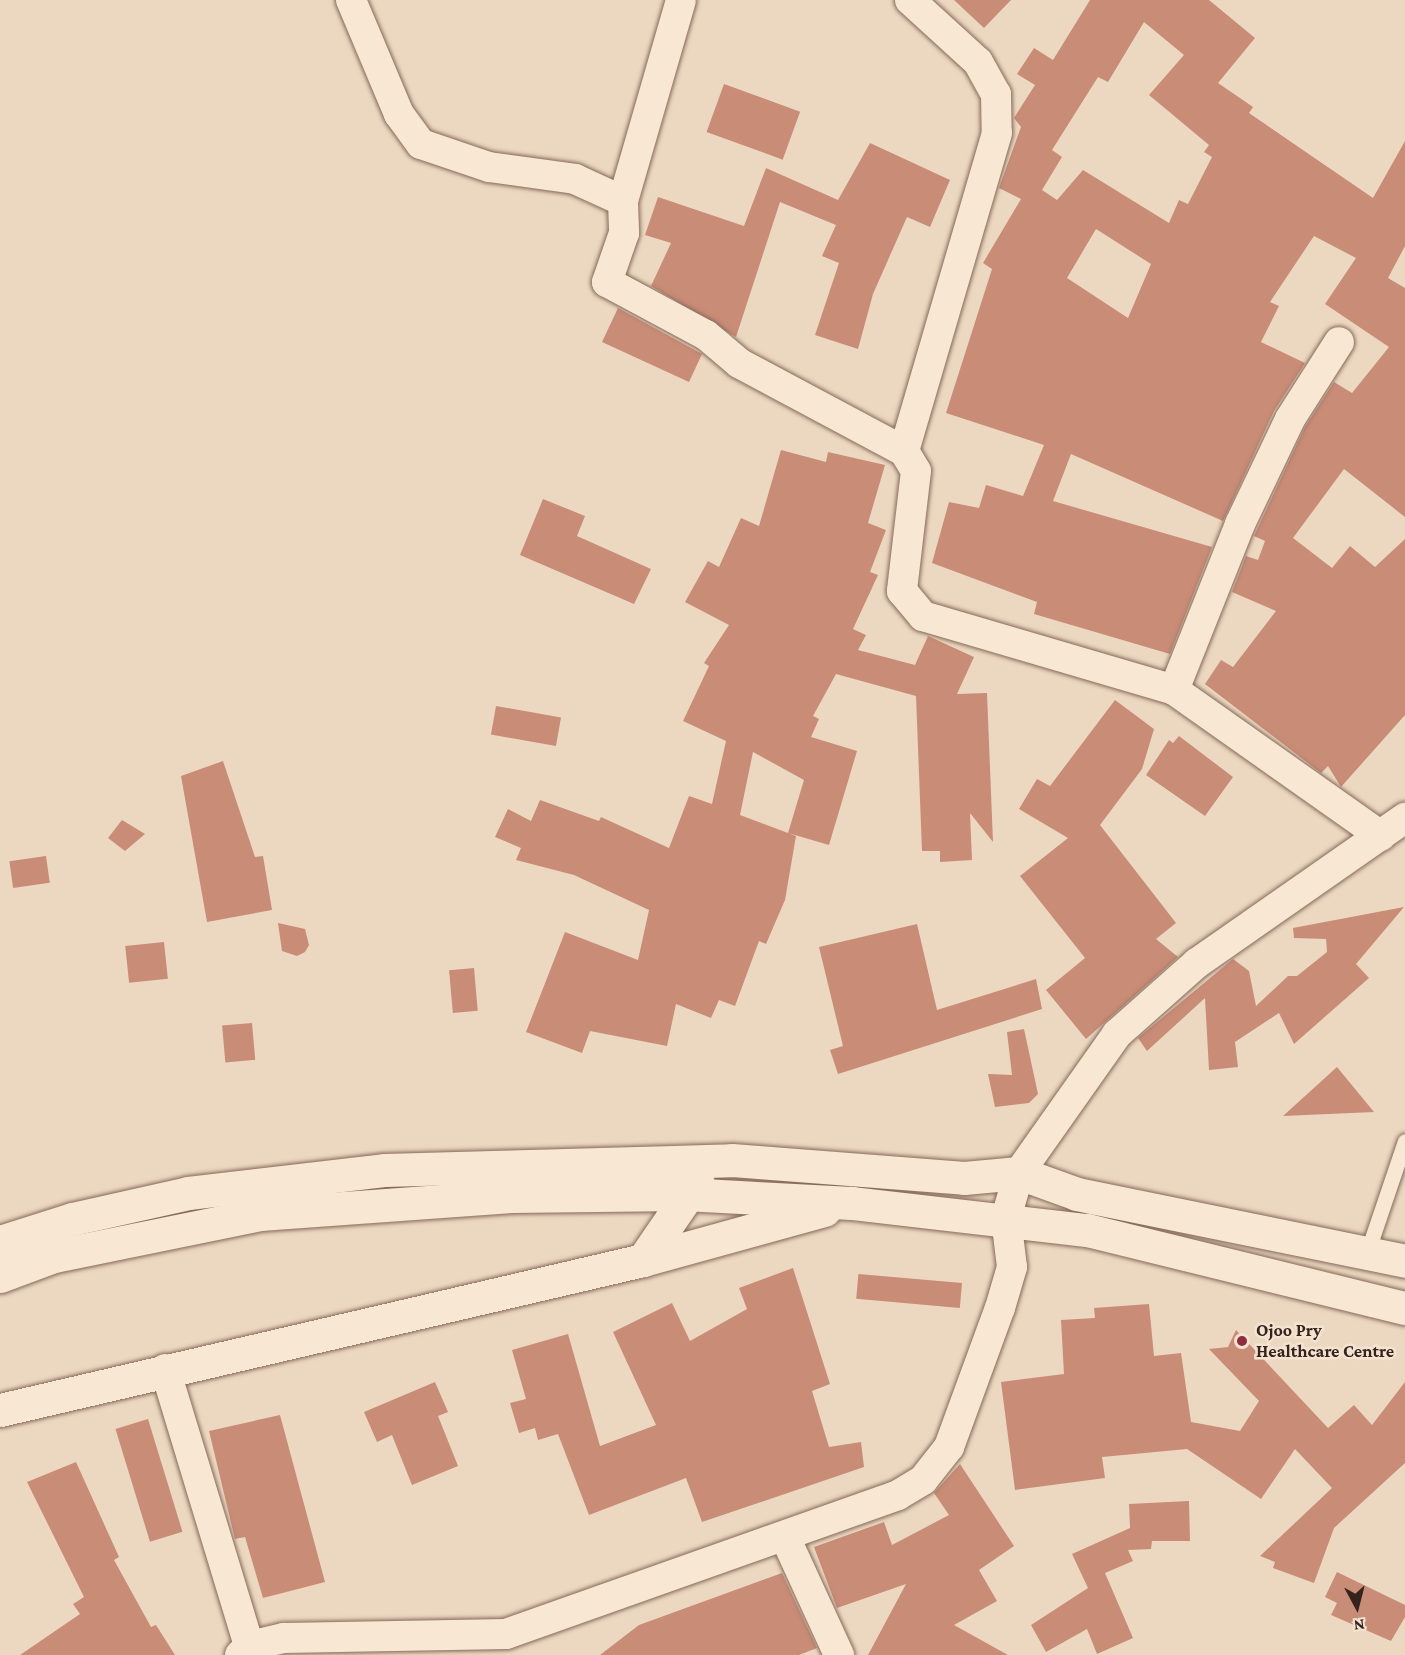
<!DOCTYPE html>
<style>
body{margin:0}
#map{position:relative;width:1405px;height:1655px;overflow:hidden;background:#ecd8c0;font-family:"Crimson Pro",serif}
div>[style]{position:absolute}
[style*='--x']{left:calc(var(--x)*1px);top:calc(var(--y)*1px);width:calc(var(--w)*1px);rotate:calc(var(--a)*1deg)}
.building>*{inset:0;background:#c98c77;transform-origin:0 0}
.roads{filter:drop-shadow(0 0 2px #856959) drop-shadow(0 0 2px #856959)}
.service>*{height:15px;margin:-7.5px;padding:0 7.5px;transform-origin:7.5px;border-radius:7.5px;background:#f7e7d3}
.minor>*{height:30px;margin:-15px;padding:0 15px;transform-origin:15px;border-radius:15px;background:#f7e7d3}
.secondary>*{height:33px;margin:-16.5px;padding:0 16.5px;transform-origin:16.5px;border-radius:16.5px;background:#f7e7d3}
.dots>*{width:16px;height:16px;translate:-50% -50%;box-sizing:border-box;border:3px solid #f4e3d0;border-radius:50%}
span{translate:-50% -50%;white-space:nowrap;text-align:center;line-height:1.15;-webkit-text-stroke:5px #f4e3d0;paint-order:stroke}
.poi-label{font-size:18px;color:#35241d;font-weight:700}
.left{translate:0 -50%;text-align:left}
.north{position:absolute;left:1327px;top:1577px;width:60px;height:60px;-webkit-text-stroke:4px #f4e3d0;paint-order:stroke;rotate:173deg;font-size:16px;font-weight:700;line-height:24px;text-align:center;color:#35241d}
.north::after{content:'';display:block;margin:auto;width:21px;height:27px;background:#35241d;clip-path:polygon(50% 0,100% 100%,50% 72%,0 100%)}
</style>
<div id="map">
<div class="building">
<i style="clip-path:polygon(954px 0,1011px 0,984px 28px)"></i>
<i style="clip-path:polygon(evenodd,1090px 0,1209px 0,1255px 38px,1218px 83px,1253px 107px,1249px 113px,1373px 198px,1405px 141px,1405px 246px,1388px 278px,1405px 288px,1405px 517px,1344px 469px,1293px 538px,1332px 568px,1350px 546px,1375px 567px,1405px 539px,1405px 715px,1341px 787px,1328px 766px,1321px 773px,1205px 684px,1221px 660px,1233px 667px,1276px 611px,1232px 592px,1246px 556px,1258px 560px,1265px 541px,1254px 536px,1305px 427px,1334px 382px,1352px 393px,1389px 347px,1325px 304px,1356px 258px,1314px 236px,1270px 302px,1279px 306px,1261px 342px,1305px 363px,1274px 411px,1223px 521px,1071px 454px,1053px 501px,1212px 547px,1170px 654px,1034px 614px,1037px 602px,932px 563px,949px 502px,979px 508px,986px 485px,1023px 496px,1044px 445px,946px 413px,992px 269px,983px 263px,1021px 199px,999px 188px,1021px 127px,1014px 118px,1035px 85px,1017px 74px,1034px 48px,1053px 60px,1090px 0,1144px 22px,1184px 55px,1149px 95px,1209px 145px,1204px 152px,1212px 157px,1188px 204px,1179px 200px,1169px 223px,1083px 170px,1057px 200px,1042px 190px,1062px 157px,1052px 150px,1098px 77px,1108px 82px,1144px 22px,1090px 0,1096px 229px,1151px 264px,1128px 318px,1067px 278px,1096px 229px)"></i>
<i style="left:724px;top:84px;width:81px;height:51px;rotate:20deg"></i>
<i style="clip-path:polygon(870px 143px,950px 180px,930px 227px,907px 217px,873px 294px,858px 349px,815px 335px,839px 263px,822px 256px,836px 225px,780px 202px,736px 337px,651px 286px,671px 243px,645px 235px,658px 197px,744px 226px,766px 168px,838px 200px)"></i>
<i style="clip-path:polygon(618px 308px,702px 354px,689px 382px,602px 342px)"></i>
<i style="clip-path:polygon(781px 450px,826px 462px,828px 452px,885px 465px,868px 523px,886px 530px,870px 572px,878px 575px,853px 629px,866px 635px,858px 650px,915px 665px,928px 636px,974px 657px,957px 694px,987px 693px,993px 842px,970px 813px,972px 860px,940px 862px,940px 851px,922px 851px,916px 696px,836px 674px,813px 716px,819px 719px,811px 737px,857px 751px,829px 845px,788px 833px,804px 780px,753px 752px,740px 815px,796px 836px,785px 900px,766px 944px,759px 941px,735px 1006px,719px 1000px,711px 1018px,676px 1004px,667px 1046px,590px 1031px,582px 1053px,526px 1032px,565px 932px,638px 960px,649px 910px,574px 875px,516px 860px,521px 848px,495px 837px,508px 809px,531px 821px,540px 800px,599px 821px,601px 817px,669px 848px,689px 796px,712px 804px,726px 741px,683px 721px,709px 666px,704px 663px,729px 625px,685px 602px,708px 561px,719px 567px,741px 518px,759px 526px)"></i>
<i style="clip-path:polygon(543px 499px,585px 516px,577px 536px,651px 569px,634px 604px,520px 555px)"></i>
<i style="clip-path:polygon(1115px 700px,1154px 729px,1142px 769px,1100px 825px,1176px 923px,1156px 939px,1178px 957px,1086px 1039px,1046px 990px,1085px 958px,1020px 876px,1068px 838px,1019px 809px,1037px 779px,1050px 786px)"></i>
<i style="left:496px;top:706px;width:66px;height:29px;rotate:10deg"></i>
<i style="clip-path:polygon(1179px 736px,1233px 777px,1205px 816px,1146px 775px,1169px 740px,1173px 743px)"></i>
<i style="clip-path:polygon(223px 761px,255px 857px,263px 856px,272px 910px,207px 922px,181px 776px)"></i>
<i style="clip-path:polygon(122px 820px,145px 834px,125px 851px,108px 838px)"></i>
<i style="left:46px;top:856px;width:27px;height:37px;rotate:82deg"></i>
<i style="clip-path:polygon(1404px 907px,1356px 964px,1369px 978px,1294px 1044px,1279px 1013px,1235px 1042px,1238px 1067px,1209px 1070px,1205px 998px,1147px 1051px,1138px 1038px,1233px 959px,1249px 971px,1256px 1006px,1288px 976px,1297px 976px,1327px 952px,1326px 939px,1294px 938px,1293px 928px)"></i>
<i style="clip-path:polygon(278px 923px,305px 929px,309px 945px,305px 952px,297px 956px,282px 951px)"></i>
<i style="clip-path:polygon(917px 924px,937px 1010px,1036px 979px,1042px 1009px,838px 1074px,830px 1050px,843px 1046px,819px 947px)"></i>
<i style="left:164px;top:942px;width:37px;height:39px;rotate:84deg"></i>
<i style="left:474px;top:968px;width:43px;height:25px;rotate:85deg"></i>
<i style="left:252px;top:1023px;width:37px;height:30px;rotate:85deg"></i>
<i style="clip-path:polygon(1024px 1029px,1038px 1094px,1029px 1103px,995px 1107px,988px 1074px,1012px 1075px,1007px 1032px)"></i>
<i style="clip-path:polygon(1337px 1067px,1374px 1112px,1283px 1116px)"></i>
<i style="clip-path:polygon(793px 1268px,830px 1384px,812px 1391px,829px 1447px,861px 1442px,864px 1467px,702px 1522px,686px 1478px,589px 1515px,558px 1434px,538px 1440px,535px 1428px,519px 1433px,510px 1403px,526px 1399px,512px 1350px,568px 1334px,600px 1446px,656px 1425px,613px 1332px,672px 1303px,690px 1341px,747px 1309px,739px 1288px)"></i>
<i style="left:962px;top:1283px;width:25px;height:104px;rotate:95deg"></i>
<i style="clip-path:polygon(1149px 1304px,1154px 1356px,1181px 1353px,1191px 1422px,1240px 1431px,1259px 1401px,1209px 1349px,1228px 1347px,1236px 1330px,1328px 1428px,1354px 1405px,1372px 1425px,1405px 1382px,1405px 1463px,1334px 1528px,1314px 1583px,1273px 1568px,1275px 1562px,1260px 1556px,1332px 1488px,1295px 1449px,1261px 1499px,1187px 1449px,1102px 1457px,1105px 1478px,1015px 1490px,1001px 1382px,1064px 1374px,1061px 1320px,1095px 1318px,1094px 1308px)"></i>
<i style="clip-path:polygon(435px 1382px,448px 1412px,438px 1416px,458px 1466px,412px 1485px,392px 1435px,377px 1442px,364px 1412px)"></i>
<i style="clip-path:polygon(280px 1415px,325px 1582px,263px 1598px,245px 1537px,235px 1539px,209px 1431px)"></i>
<i style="left:148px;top:1419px;width:118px;height:34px;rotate:73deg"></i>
<i style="clip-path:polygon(76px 1462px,119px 1557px,114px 1560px,151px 1627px,156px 1625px,175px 1655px,20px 1655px,80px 1614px,73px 1604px,84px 1597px,27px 1482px)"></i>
<i style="clip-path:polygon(960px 1464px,1014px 1546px,979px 1570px,997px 1601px,954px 1625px,1008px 1655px,868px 1655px,906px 1584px,837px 1608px,814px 1547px,884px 1522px,892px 1545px,949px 1515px,934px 1493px)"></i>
<i style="clip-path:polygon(1189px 1501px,1190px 1541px,1152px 1541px,1151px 1549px,1128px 1550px,1133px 1561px,1105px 1573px,1133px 1638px,1097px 1654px,1087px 1629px,1046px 1652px,1031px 1625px,1088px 1588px,1072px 1554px,1130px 1528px,1129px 1504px)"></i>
<i style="clip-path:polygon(1337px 1572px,1405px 1605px,1405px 1617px,1391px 1641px,1331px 1615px,1337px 1603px,1325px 1597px)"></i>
<i style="clip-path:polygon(782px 1573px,817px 1648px,799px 1655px,600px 1655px,639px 1625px)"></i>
</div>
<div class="roads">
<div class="service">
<i style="--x:1367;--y:1253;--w:118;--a:-71.3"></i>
</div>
<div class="minor">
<i style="--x:351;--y:0;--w:124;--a:67.2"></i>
<i style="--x:399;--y:114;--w:37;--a:54"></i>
<i style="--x:421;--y:144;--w:72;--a:18.7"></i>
<i style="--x:489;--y:167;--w:87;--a:7.9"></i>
<i style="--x:575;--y:179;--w:53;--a:24.6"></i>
<i style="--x:623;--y:201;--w:32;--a:88"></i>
<i style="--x:624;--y:233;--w:52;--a:109.1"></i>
<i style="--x:607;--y:282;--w:112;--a:28.2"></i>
<i style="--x:706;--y:335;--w:43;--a:40.3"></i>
<i style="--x:739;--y:363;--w:187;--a:28.1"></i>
<i style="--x:910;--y:0;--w:92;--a:42.4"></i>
<i style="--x:978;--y:62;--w:37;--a:61"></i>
<i style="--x:996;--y:94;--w:39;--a:89"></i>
<i style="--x:997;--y:133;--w:331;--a:106.3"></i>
<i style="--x:904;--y:451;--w:23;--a:59"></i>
<i style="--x:916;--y:471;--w:121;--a:96.7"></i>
<i style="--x:902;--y:591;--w:33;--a:50"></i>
<i style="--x:923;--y:616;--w:262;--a:16.4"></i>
<i style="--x:1174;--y:690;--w:253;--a:35.2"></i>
<i style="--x:623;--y:201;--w:209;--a:-73.9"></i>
<i style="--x:1174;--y:690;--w:179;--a:-68.3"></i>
<i style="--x:1240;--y:524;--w:116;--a:-64.5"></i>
<i style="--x:1290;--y:419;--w:91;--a:-57.5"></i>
<i style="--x:165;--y:1369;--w:289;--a:73.1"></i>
<i style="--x:785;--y:1537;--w:130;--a:65.4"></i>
<i style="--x:240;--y:1655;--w:13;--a:-45"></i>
<i style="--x:249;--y:1646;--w:36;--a:-13"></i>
<i style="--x:284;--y:1638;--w:222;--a:-1"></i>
<i style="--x:506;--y:1634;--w:416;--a:-19.5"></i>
<i style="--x:898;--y:1495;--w:29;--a:-31"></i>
<i style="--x:923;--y:1480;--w:42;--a:-51.8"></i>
<i style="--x:949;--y:1447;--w:148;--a:-69.9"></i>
<i style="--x:1000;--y:1308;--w:43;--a:-73.7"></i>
<i style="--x:1012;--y:1267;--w:49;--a:-97"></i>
<i style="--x:1006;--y:1218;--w:47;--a:-73.9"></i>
<i style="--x:1019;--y:1173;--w:170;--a:-54.8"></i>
<i style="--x:1117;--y:1034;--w:107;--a:-41.6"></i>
<i style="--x:1197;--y:963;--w:254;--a:-34.9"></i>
</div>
<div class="secondary">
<i style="--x:0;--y:1242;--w:76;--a:-17.7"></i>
<i style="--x:72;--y:1219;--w:119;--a:-12.6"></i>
<i style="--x:188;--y:1193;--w:197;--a:-6.7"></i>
<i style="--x:384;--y:1170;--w:348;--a:-1.6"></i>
<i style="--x:732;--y:1160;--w:233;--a:4.4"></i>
<i style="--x:964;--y:1178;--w:55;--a:-5.2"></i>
<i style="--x:1019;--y:1173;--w:62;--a:19.9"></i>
<i style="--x:1077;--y:1194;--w:335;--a:11.5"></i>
<i style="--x:643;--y:1260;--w:96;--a:-55.6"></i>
<i style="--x:0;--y:1276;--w:58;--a:-20.3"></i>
<i style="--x:54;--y:1256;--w:210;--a:-11.5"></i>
<i style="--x:260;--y:1214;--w:252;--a:-4.1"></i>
<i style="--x:511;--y:1196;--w:173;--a:-0.7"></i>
<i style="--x:684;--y:1194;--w:168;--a:3.1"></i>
<i style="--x:852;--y:1203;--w:237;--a:6.6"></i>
<i style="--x:1087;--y:1230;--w:327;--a:13.8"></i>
<i style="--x:0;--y:1410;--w:660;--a:-13.13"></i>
<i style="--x:643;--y:1260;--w:188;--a:-15.4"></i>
</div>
</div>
<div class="dots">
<i style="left:1242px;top:1341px;background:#922b3d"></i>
</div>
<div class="poi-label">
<span class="left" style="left:1256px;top:1341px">Ojoo Pry<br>Healthcare Centre</span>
</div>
<div class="north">N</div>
</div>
